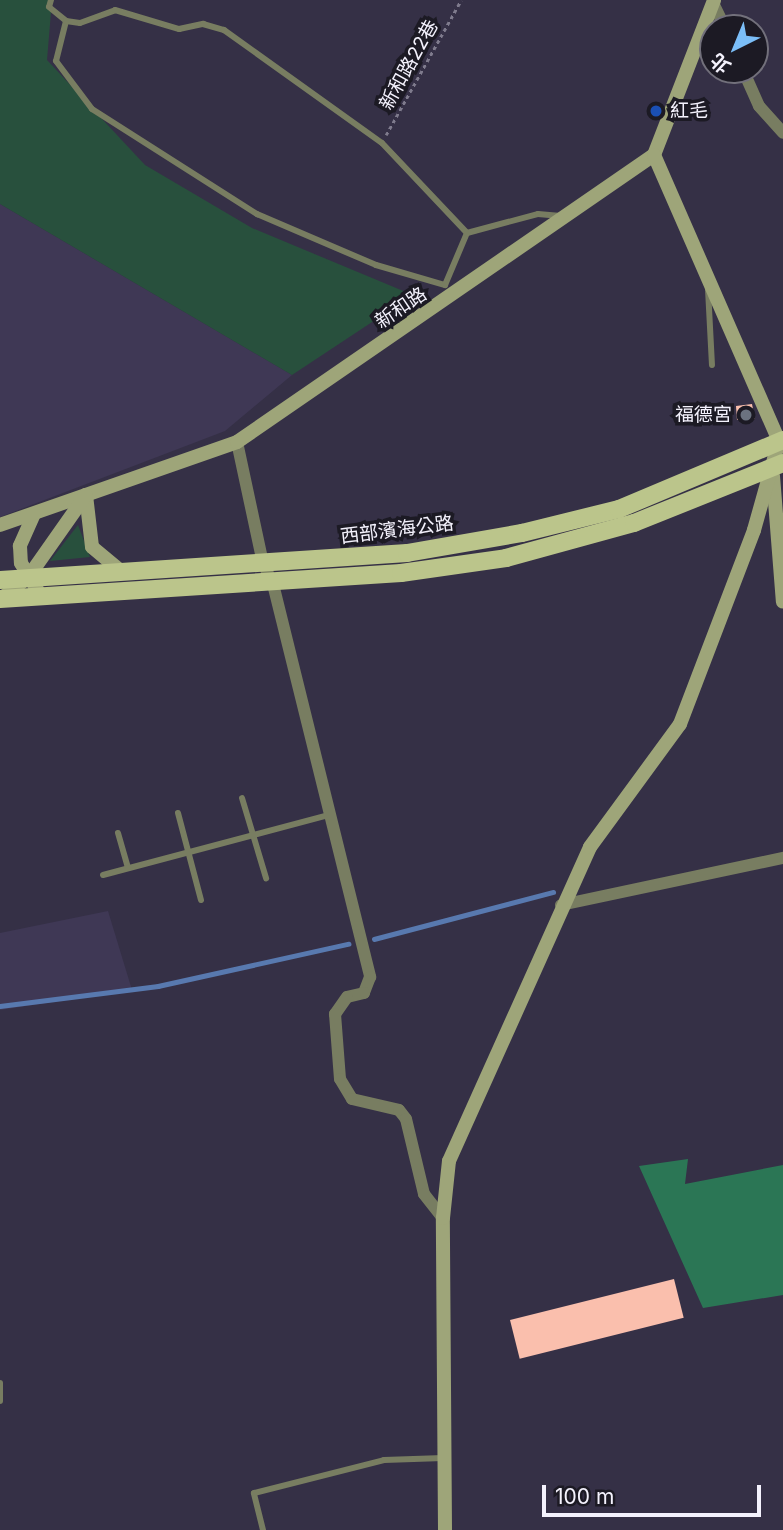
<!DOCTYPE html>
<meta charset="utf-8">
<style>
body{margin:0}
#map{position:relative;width:783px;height:1530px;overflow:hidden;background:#353046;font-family:Inter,"Noto Sans TC",sans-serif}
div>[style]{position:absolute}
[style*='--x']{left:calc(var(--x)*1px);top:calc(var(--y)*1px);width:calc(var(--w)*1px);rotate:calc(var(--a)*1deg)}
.built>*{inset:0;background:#3f3855}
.green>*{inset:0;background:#28503d}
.forest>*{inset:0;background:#2b7655}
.stream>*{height:4.5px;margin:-2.25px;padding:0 2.25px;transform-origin:2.25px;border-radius:2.25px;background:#5879af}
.building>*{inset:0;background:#fabfad;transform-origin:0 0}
.path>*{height:2.5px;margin-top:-1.25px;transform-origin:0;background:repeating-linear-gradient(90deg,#7f7b8d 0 3.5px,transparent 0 7px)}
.lane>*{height:6px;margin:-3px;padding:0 3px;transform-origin:3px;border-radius:3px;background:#787d61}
.street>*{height:12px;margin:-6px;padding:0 6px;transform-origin:6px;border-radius:6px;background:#787d61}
.secondary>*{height:14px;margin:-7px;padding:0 7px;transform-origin:7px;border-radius:7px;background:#9ea579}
.primary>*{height:18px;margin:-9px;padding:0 9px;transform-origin:9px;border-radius:9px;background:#bbc58b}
.dots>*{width:19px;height:19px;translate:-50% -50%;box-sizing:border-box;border:4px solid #1c1a24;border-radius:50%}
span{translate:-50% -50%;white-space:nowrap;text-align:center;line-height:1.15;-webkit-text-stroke:7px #1c1a24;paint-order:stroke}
.street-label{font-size:19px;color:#f4f2fd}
.poi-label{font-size:19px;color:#f4f2fd}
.left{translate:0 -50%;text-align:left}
.right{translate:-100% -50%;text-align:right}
.north{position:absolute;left:699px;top:14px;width:70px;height:70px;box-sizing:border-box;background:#1c1a24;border:2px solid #72707b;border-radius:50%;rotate:223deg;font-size:19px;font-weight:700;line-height:28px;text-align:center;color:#f4f2fd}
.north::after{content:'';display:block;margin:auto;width:24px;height:32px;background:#7bbef8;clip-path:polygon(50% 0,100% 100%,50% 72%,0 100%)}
.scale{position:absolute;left:542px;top:1485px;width:219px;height:32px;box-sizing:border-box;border:4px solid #f4f2fd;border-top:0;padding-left:9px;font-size:21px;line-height:24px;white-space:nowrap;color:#f4f2fd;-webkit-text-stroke:5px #1c1a24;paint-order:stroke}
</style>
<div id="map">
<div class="built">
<i style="clip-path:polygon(0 204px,292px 375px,225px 431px,0 517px)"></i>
<i style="clip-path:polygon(108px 911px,132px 990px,0 1010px,0 933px)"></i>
</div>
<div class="green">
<i style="clip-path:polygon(0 0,52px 0,47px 60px,145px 165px,252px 228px,413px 295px,292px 375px,0 204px)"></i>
<i style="clip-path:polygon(78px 525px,90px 557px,50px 561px)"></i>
</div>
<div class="forest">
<i style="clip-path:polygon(688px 1159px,685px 1184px,783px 1165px,783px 1295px,703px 1308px,639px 1166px)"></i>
</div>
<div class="stream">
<i style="--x:374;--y:939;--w:185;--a:-14.7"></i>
<i style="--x:0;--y:1006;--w:159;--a:-7.2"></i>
<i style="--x:158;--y:986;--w:195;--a:-12.5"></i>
</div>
<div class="building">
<i style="clip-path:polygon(752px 404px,755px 419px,737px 420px,736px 406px)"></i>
<i style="left:674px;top:1279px;width:40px;height:169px;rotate:76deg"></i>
</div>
<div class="path">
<i style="--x:386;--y:135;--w:154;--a:-60.9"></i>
</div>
<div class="lane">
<i style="--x:51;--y:0;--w:7;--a:106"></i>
<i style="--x:49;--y:7;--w:22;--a:39"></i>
<i style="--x:66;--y:21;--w:41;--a:104"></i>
<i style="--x:56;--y:61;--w:60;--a:53.1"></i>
<i style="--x:92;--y:109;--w:196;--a:32.5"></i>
<i style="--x:257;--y:214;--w:129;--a:23.2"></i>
<i style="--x:376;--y:265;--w:72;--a:16.2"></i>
<i style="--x:445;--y:285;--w:56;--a:-67.1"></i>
<i style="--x:467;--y:233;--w:73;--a:-15"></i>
<i style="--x:538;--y:214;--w:23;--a:5"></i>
<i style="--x:66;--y:21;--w:14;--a:8"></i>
<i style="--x:80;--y:23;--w:37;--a:-20"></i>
<i style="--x:115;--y:10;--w:67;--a:16.5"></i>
<i style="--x:179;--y:29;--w:25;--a:-12"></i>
<i style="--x:203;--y:24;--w:22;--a:16"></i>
<i style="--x:224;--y:30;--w:194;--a:35.6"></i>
<i style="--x:382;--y:143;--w:124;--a:46.6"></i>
<i style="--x:708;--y:289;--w:76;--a:87"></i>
<i style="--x:242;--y:798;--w:84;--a:73.3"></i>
<i style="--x:178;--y:813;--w:90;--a:75.2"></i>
<i style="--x:118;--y:833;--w:36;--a:74"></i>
<i style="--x:103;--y:875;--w:234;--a:-14.9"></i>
<i style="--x:0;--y:1383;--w:18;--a:90"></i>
<i style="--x:263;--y:1530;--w:38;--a:-104"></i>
<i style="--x:254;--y:1493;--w:134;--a:-14.2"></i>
<i style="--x:384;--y:1460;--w:59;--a:-1.9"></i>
</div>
<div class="street">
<i style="--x:713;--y:3;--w:28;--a:64"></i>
<i style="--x:743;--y:70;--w:39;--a:66"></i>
<i style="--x:759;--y:106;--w:36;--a:48"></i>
<i style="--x:237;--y:442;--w:124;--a:77.9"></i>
<i style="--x:263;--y:563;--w:23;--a:65"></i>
<i style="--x:273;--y:584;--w:405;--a:76.1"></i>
<i style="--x:370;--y:977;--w:17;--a:111"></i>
<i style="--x:364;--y:993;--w:17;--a:167"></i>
<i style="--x:347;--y:997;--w:21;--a:125"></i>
<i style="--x:335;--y:1014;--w:65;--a:85.6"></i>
<i style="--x:340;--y:1079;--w:23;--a:59"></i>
<i style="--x:352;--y:1099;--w:48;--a:13.2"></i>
<i style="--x:399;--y:1110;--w:11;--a:52"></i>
<i style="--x:406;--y:1119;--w:77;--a:76.5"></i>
<i style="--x:424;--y:1194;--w:31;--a:52"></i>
<i style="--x:561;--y:905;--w:227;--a:-12"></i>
</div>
<div class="secondary">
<i style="--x:773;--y:476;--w:126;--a:85.5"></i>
<i style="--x:86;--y:495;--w:52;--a:83.4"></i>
<i style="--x:92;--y:547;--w:33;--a:40"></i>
<i style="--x:34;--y:514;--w:35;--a:114"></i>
<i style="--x:20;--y:546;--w:17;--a:87"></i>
<i style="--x:21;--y:563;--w:37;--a:59"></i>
<i style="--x:0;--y:525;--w:251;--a:-19.3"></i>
<i style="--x:237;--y:442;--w:506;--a:-34.54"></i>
<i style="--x:654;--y:155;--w:166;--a:-68.8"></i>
<i style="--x:1;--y:599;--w:36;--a:-39"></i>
<i style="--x:29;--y:576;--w:99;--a:-54.9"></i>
<i style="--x:445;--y:1530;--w:312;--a:-90.4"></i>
<i style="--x:443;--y:1218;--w:57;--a:-84"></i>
<i style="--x:449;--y:1161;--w:344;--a:-65.8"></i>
<i style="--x:590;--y:847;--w:152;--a:-53.8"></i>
<i style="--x:680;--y:724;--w:208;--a:-69.1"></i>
<i style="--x:754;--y:530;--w:92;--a:-74.3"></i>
<i style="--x:779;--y:441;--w:312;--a:-113.6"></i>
</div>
<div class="primary">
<i style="--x:0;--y:580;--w:408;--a:-3.8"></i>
<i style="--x:407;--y:553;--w:117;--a:-9.9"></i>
<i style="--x:522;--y:533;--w:100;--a:-13.9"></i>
<i style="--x:619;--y:509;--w:178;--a:-22.8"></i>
<i style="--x:0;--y:599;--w:402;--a:-3.7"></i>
<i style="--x:401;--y:573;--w:106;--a:-8.1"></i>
<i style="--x:506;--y:558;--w:133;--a:-15.3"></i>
<i style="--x:634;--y:523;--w:161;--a:-21.9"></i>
</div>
<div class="dots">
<i style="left:656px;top:111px;background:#1a4fb4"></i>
<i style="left:746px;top:415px;background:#6b7280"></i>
</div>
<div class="street-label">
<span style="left:409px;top:65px;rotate:-61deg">新和路22巷</span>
<span style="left:401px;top:308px;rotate:-34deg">新和路</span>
<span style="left:397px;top:530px;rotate:-7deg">西部濱海公路</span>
</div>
<div class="poi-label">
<span class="left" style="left:670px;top:111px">紅毛</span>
<span class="right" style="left:732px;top:415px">福德宮</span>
</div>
<div class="north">北</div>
<div class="scale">100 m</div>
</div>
